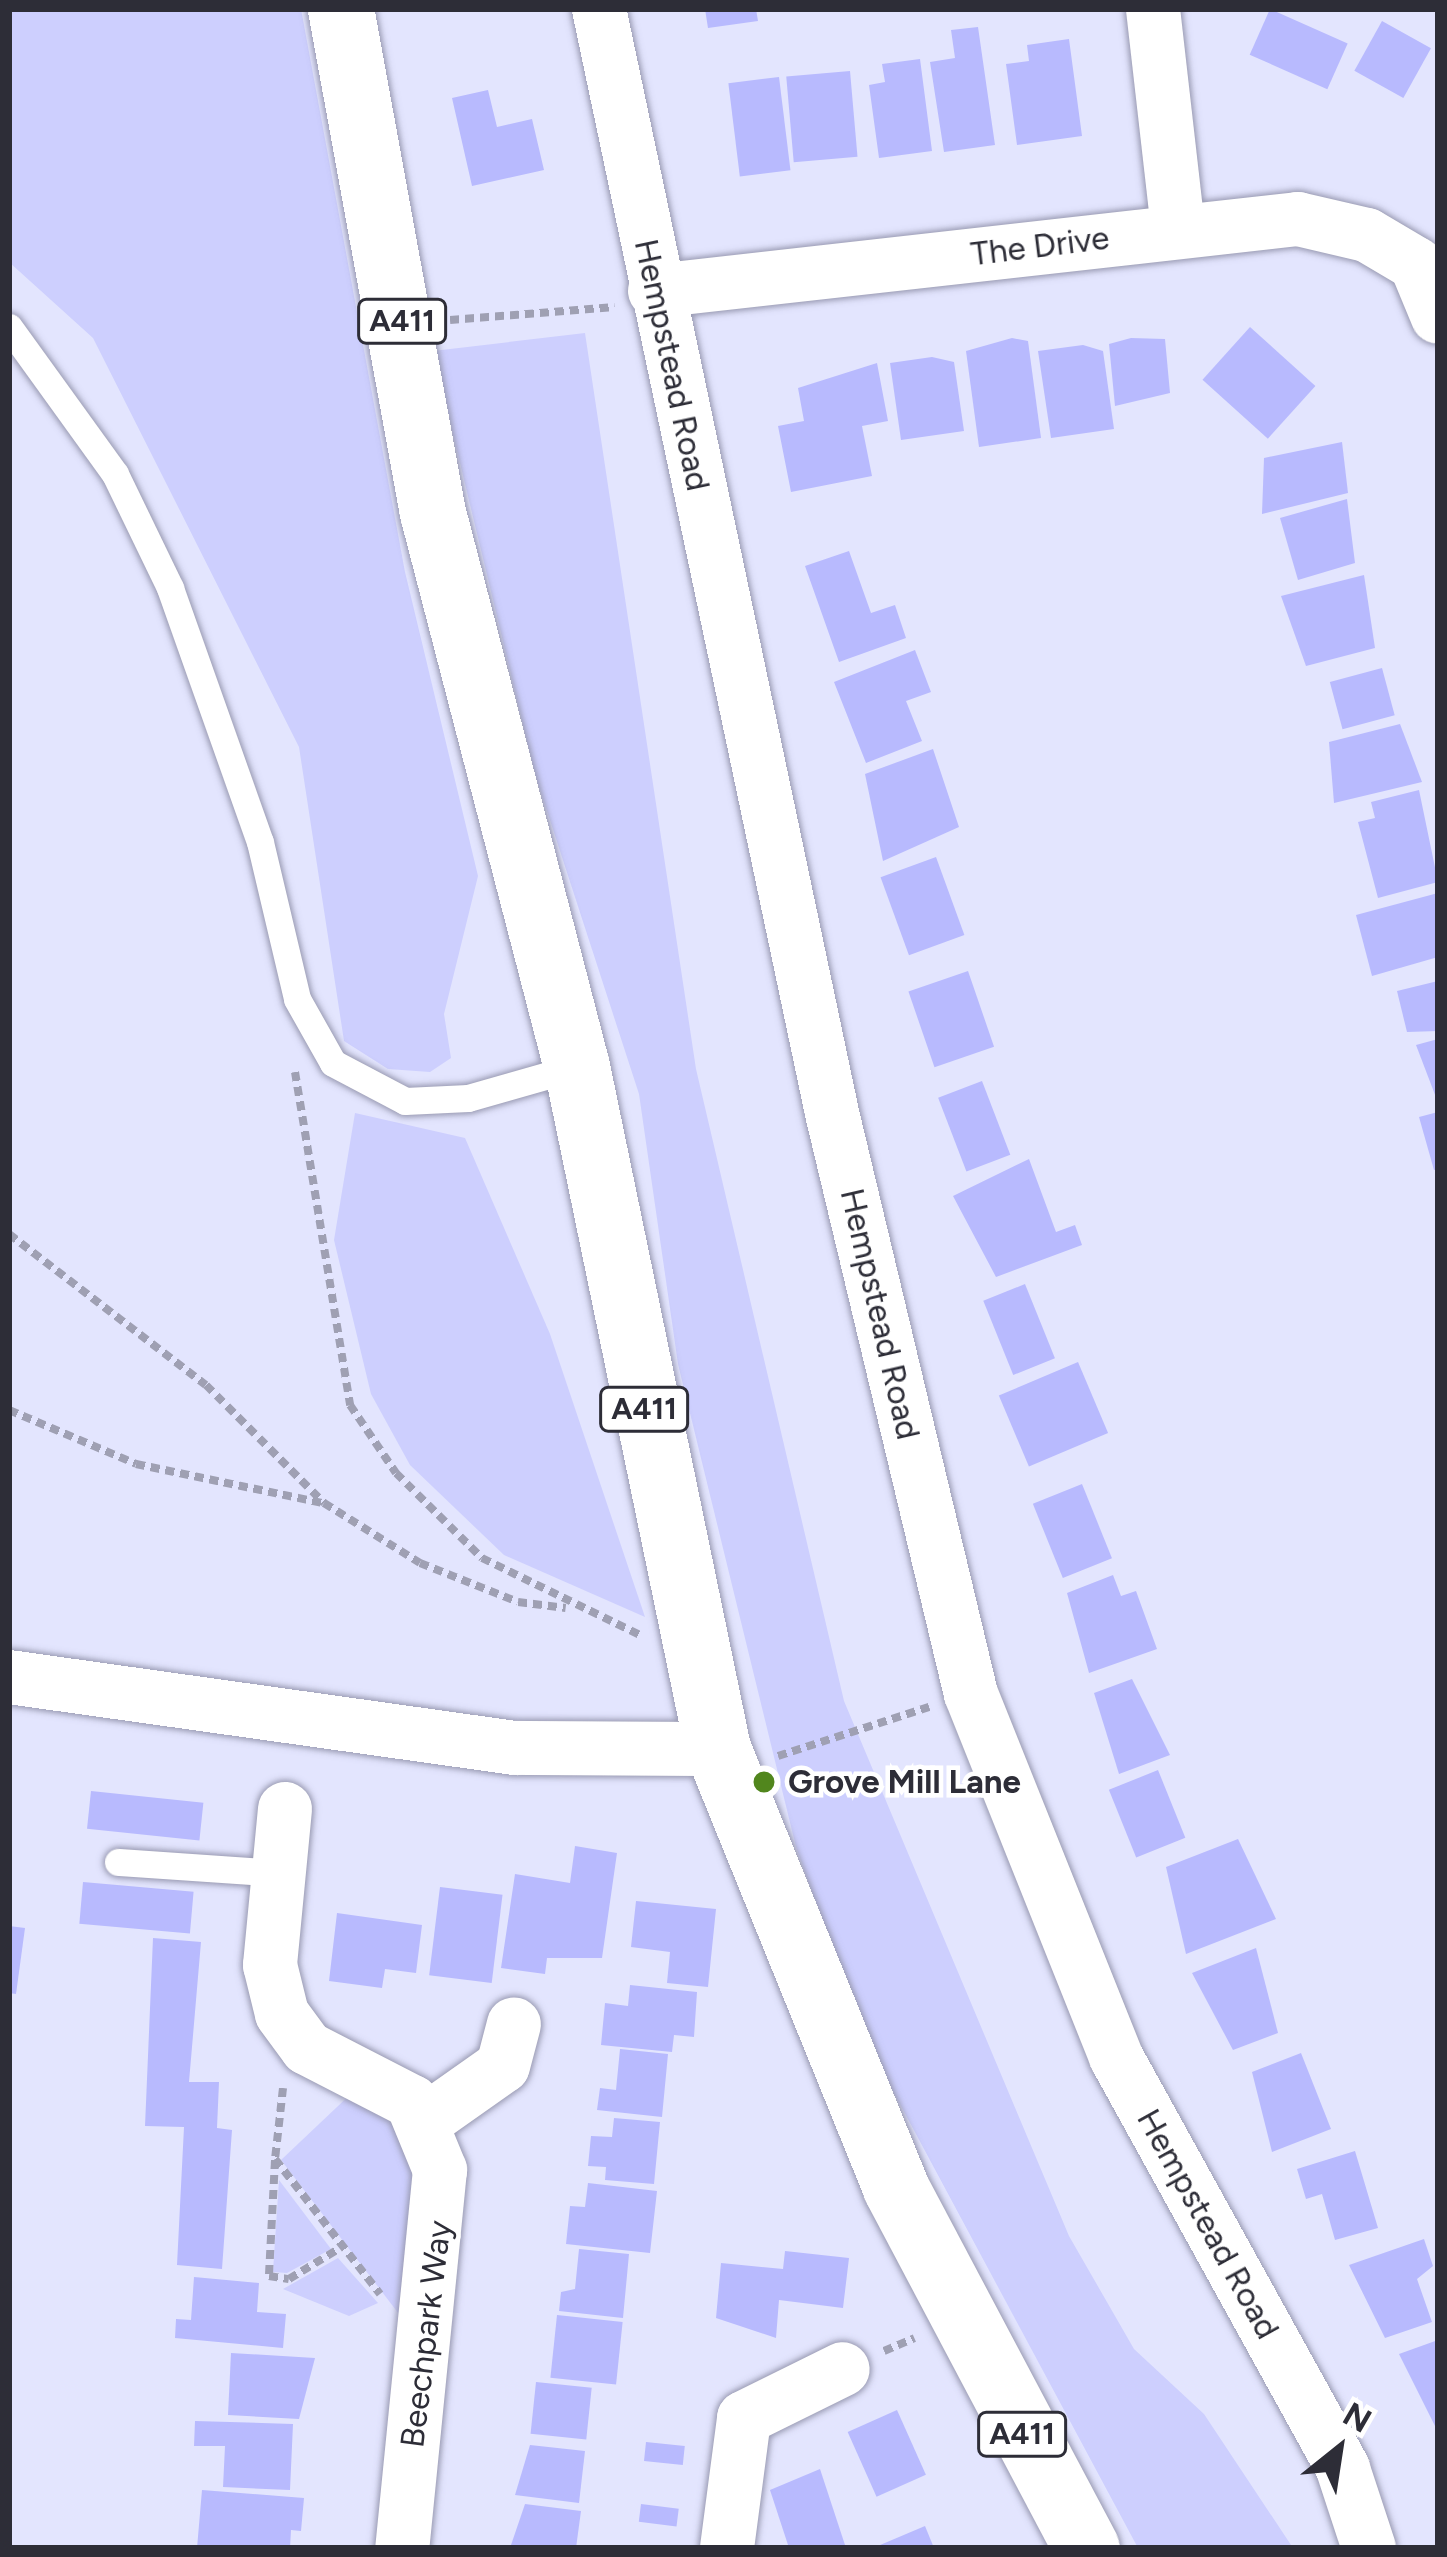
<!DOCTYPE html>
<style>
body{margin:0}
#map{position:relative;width:1447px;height:2557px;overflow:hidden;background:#e3e5fe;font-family:Figtree,sans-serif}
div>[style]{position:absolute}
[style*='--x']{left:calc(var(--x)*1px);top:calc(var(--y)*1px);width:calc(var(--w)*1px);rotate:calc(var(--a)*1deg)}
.green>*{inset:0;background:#cdcffe}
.building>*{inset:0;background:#b8bafe;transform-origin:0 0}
.path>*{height:8px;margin-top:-4px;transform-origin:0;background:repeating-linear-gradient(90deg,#9fa0b3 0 9px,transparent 0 15px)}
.roads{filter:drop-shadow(0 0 3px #999ab2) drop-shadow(0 0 3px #999ab2)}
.lane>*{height:27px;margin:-13.5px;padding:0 13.5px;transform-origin:13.5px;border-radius:13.5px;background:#fff}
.street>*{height:54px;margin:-27px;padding:0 27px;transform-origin:27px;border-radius:27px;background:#fff}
.primary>*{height:66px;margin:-33px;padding:0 33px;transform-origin:33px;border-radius:33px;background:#fff}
.dots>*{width:33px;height:33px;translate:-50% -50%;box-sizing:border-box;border:6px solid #fff;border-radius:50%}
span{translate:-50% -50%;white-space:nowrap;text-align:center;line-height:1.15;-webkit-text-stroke:9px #fff;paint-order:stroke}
.shield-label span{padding:3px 9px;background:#fff;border:3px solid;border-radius:9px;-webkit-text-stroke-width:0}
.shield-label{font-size:30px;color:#2d2d37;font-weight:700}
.street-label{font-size:33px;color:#2d2d37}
.poi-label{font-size:33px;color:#2d2d37;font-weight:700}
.left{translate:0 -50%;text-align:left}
.frame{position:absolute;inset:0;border:12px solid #2d2d37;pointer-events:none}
.north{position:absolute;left:1279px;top:2389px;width:120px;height:120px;-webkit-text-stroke:9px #fff;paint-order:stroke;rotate:30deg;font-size:33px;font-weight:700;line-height:48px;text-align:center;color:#2d2d37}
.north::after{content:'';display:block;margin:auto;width:42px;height:54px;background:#2d2d37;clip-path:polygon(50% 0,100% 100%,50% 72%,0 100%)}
</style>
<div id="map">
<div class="green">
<i style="clip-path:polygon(9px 9px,301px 9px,405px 572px,478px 876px,444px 1014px,451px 1058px,430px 1072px,388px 1069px,344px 1041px,299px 747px,93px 338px,9px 262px)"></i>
<i style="clip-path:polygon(585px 333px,696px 1069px,844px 1701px,1069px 2236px,1134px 2349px,1204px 2414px,1293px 2548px,1138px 2548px,865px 2039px,796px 1847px,678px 1364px,639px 1094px,535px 774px,433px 351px)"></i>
<i style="clip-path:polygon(355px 1113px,465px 1138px,550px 1334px,645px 1617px,504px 1555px,410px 1465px,371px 1394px,334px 1240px)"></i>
<i style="clip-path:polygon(356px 2089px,400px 2123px,415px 2155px,402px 2318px,281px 2160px)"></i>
<i style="clip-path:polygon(279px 2180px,331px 2249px,287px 2273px,273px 2272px)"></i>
<i style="clip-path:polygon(338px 2258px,378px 2303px,349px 2316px,283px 2289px)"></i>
</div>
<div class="building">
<i style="clip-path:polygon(705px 9px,756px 9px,758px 21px,708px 28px)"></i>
<i style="left:1270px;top:9px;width:85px;height:50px;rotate:24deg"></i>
<i style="left:1382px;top:21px;width:56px;height:57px;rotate:29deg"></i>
<i style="clip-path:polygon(978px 27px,995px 145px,944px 152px,930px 62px,955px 58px,951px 30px)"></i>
<i style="clip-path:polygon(1069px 39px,1082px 136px,1017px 145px,1006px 64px,1029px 61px,1027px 45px)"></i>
<i style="clip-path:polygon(920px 59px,932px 151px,879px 158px,869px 85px,885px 82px,882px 64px)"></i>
<i style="left:850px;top:71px;width:86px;height:64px;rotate:85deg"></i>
<i style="left:779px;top:77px;width:94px;height:51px;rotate:83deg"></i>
<i style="clip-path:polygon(488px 90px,497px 127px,532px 119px,544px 170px,472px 186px,452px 98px)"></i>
<i style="left:1250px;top:327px;width:88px;height:71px;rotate:42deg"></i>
<i style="clip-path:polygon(1012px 338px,1028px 341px,1041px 438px,979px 447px,966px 351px)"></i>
<i style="clip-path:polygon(1131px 338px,1165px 339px,1170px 393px,1115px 406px,1109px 344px)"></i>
<i style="clip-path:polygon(1083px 345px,1103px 351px,1114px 429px,1051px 438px,1038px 351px)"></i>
<i style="clip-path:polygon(932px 357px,954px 362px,964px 431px,901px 440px,890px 363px)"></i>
<i style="clip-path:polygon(877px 363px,888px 421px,862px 426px,872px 476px,791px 492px,778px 426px,804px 421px,798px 388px)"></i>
<i style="clip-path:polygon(1342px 442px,1348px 493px,1262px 514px,1264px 458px)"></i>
<i style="clip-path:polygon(1347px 499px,1355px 563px,1298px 580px,1280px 518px)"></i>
<i style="clip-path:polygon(849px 551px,871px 613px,895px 605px,906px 638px,839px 662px,805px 566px)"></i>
<i style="clip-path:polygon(1364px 575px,1375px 648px,1306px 666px,1281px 596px)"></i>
<i style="clip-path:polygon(915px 650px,931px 692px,906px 701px,922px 741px,866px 763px,834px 682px)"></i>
<i style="left:1382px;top:668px;width:49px;height:54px;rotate:75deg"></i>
<i style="clip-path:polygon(1400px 724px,1422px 782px,1334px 803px,1329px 742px)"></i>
<i style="clip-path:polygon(933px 749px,959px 827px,883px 861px,865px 774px)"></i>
<i style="clip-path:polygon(1419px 790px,1438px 882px,1378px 898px,1358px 822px,1375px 818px,1371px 802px)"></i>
<i style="left:936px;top:857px;width:83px;height:59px;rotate:70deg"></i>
<i style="clip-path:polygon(1438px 893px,1438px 957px,1372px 976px,1356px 915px)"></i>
<i style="left:968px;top:971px;width:80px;height:63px;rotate:71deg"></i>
<i style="clip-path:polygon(1438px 981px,1438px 1031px,1407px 1032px,1397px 991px)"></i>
<i style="clip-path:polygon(1438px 1039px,1438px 1099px,1437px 1100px,1416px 1045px)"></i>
<i style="left:982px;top:1081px;width:79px;height:47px;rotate:69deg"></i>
<i style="clip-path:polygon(1438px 1112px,1438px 1169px,1434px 1170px,1419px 1117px)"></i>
<i style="clip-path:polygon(1029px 1159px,1056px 1232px,1075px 1225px,1082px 1245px,996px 1277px,953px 1196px)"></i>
<i style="left:1025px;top:1284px;width:80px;height:45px;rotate:68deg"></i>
<i style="left:1078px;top:1362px;width:77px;height:86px;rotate:67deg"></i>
<i style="left:1082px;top:1484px;width:80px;height:53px;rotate:68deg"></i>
<i style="clip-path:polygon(1113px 1575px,1121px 1596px,1136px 1591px,1157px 1649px,1089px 1673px,1067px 1593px)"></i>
<i style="clip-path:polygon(1132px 1679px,1170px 1755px,1119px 1774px,1094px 1693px)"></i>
<i style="left:1158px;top:1770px;width:73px;height:53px;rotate:68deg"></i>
<i style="left:91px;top:1791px;width:113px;height:38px;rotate:6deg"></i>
<i style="clip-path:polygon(1238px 1839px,1276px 1919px,1186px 1954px,1166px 1867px)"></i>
<i style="clip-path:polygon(575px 1846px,617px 1853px,602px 1958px,547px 1958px,545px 1974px,501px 1968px,515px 1874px,570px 1883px)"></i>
<i style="left:83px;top:1882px;width:111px;height:42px;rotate:5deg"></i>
<i style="left:440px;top:1887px;width:63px;height:89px;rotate:7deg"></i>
<i style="clip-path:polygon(636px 1901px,716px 1909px,708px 1987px,667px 1983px,670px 1952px,631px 1947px)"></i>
<i style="clip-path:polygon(337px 1913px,422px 1925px,416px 1973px,385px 1969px,382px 1988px,329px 1981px)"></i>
<i style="clip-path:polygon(9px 1926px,25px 1928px,16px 1994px,9px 1993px)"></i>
<i style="clip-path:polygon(153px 1938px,201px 1942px,189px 2082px,219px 2082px,217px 2128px,232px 2130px,222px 2269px,177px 2265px,184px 2127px,145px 2126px)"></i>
<i style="clip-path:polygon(1256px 1948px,1278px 2033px,1233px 2050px,1192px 1973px)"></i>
<i style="clip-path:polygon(630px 1985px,697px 1992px,694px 2037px,674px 2035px,672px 2052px,601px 2045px,605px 2003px,628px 2006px)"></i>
<i style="clip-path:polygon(620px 2049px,668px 2054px,662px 2117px,597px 2110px,600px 2088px,616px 2090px)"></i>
<i style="clip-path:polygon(1301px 2053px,1331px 2129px,1272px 2152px,1252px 2072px)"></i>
<i style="clip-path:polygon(614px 2118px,660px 2122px,654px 2184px,605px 2180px,606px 2167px,588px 2166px,591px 2136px,612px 2137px)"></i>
<i style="clip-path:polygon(1355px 2151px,1378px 2228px,1335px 2240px,1322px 2194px,1306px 2199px,1297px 2169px)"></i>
<i style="clip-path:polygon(588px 2183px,657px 2191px,650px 2253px,566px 2244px,570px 2206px,585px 2207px)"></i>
<i style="clip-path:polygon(1424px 2239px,1433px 2266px,1417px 2279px,1432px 2322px,1385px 2338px,1349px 2265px)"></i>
<i style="clip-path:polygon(579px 2249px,629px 2254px,623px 2318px,559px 2311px,561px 2292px,575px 2289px)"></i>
<i style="clip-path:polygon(785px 2251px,849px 2258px,843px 2308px,779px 2300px,776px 2338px,716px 2318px,721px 2263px,783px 2269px)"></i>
<i style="clip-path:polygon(194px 2277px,259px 2283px,257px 2312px,286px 2314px,283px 2348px,175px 2338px,176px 2319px,191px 2320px)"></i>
<i style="left:557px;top:2315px;width:66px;height:63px;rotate:6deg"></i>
<i style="clip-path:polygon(1438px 2340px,1438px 2430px,1437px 2430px,1399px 2354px)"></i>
<i style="clip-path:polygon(231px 2353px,315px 2358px,299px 2419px,228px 2415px)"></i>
<i style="left:536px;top:2382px;width:56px;height:52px;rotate:6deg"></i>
<i style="left:897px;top:2410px;width:71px;height:54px;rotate:66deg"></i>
<i style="clip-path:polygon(195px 2421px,293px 2424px,290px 2490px,223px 2487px,225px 2446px,194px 2446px)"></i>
<i style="left:646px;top:2442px;width:39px;height:19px;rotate:6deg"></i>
<i style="clip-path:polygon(530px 2445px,585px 2451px,579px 2503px,515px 2495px)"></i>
<i style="clip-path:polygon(820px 2469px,846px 2548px,789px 2548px,770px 2490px)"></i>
<i style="clip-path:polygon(202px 2490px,304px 2498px,301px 2531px,291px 2530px,290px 2548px,197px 2548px)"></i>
<i style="clip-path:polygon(525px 2504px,581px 2511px,576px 2548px,510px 2548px)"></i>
<i style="left:641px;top:2504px;width:38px;height:18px;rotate:7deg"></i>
<i style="clip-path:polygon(925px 2526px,934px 2548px,873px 2548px)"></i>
</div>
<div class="path">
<i style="--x:450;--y:320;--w:165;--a:-4.5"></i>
<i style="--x:295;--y:1072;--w:338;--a:80.6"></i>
<i style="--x:350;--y:1405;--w:82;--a:55.9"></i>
<i style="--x:396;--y:1473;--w:121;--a:44.7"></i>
<i style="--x:482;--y:1558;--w:176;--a:26"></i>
<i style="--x:9;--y:1234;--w:248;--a:37.5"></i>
<i style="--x:206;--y:1385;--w:167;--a:45"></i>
<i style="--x:324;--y:1503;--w:113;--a:32"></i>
<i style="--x:420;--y:1563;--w:105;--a:21.7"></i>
<i style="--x:518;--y:1602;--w:48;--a:7.1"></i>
<i style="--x:9;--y:1410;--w:138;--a:23"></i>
<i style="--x:136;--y:1464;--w:191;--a:11.8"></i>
<i style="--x:778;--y:1756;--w:159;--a:-18"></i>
<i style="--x:283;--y:2088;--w:71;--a:96.4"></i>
<i style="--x:275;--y:2159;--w:171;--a:52.1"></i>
<i style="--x:275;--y:2160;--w:116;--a:93"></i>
<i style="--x:269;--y:2276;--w:20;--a:9"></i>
<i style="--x:289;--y:2279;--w:60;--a:-31.3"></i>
<i style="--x:884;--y:2351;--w:33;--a:-23"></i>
</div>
<div class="roads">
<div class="lane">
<i style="--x:9;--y:327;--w:181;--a:54.2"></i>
<i style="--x:115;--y:474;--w:127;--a:64.2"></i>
<i style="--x:170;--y:588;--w:269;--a:70.5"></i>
<i style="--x:260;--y:842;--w:161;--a:76.7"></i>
<i style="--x:297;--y:999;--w:73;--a:60.6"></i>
<i style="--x:333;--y:1063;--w:81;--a:27.8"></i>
<i style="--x:405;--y:1101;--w:63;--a:-2.7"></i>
<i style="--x:468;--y:1098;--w:113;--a:-15.9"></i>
<i style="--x:118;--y:1862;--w:161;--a:3.9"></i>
</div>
<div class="street">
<i style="--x:599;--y:9;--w:1128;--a:78.08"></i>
<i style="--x:832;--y:1113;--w:597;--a:76.55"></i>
<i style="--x:971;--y:1694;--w:391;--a:68.2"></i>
<i style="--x:1116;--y:2057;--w:470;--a:61.1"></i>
<i style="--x:1343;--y:2469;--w:83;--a:71.8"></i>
<i style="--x:1153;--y:9;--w:222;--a:83.5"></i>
<i style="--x:1416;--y:264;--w:57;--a:67.5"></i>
<i style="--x:655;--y:291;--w:647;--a:-6.39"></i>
<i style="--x:1298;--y:219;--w:71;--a:13.1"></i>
<i style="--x:1367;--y:235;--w:57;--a:30.6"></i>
<i style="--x:9;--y:1677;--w:511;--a:7.99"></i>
<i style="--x:515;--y:1748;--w:203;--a:0.3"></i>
<i style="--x:285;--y:1809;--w:157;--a:95.5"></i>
<i style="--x:270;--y:1965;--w:50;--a:76.2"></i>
<i style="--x:282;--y:2014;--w:42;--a:53.7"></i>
<i style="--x:307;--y:2048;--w:118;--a:27.2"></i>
<i style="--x:412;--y:2102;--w:74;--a:67.6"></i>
<i style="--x:440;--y:2170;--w:380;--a:95.7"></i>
<i style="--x:425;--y:2121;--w:95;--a:-35.2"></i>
<i style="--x:503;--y:2066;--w:43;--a:-75.3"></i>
<i style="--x:727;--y:2548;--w:131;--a:-82.5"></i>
<i style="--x:744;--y:2418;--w:110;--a:-26.3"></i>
</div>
<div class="primary">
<i style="--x:341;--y:9;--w:512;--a:79.66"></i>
<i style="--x:433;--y:513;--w:572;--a:75.43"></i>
<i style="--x:577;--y:1067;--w:696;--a:78.32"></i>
<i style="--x:718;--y:1749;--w:474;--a:67.9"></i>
<i style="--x:896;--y:2188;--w:408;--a:62.1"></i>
</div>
</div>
<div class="dots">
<i style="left:764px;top:1782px;background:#51861d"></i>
</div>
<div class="shield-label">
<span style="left:402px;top:321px">A411</span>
<span style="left:644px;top:1409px">A411</span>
<span style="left:1022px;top:2434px">A411</span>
</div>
<div class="street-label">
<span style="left:1040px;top:246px;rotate:-7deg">The Drive</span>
<span style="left:672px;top:365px;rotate:78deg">Hempstead Road</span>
<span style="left:880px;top:1314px;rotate:77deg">Hempstead Road</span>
<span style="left:1208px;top:2224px;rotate:61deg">Hempstead Road</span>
<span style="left:426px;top:2334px;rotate:-83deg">Beechpark Way</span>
</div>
<div class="poi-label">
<span class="left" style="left:788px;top:1782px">Grove Mill Lane</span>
</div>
<div class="frame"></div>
<div class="north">N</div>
</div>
